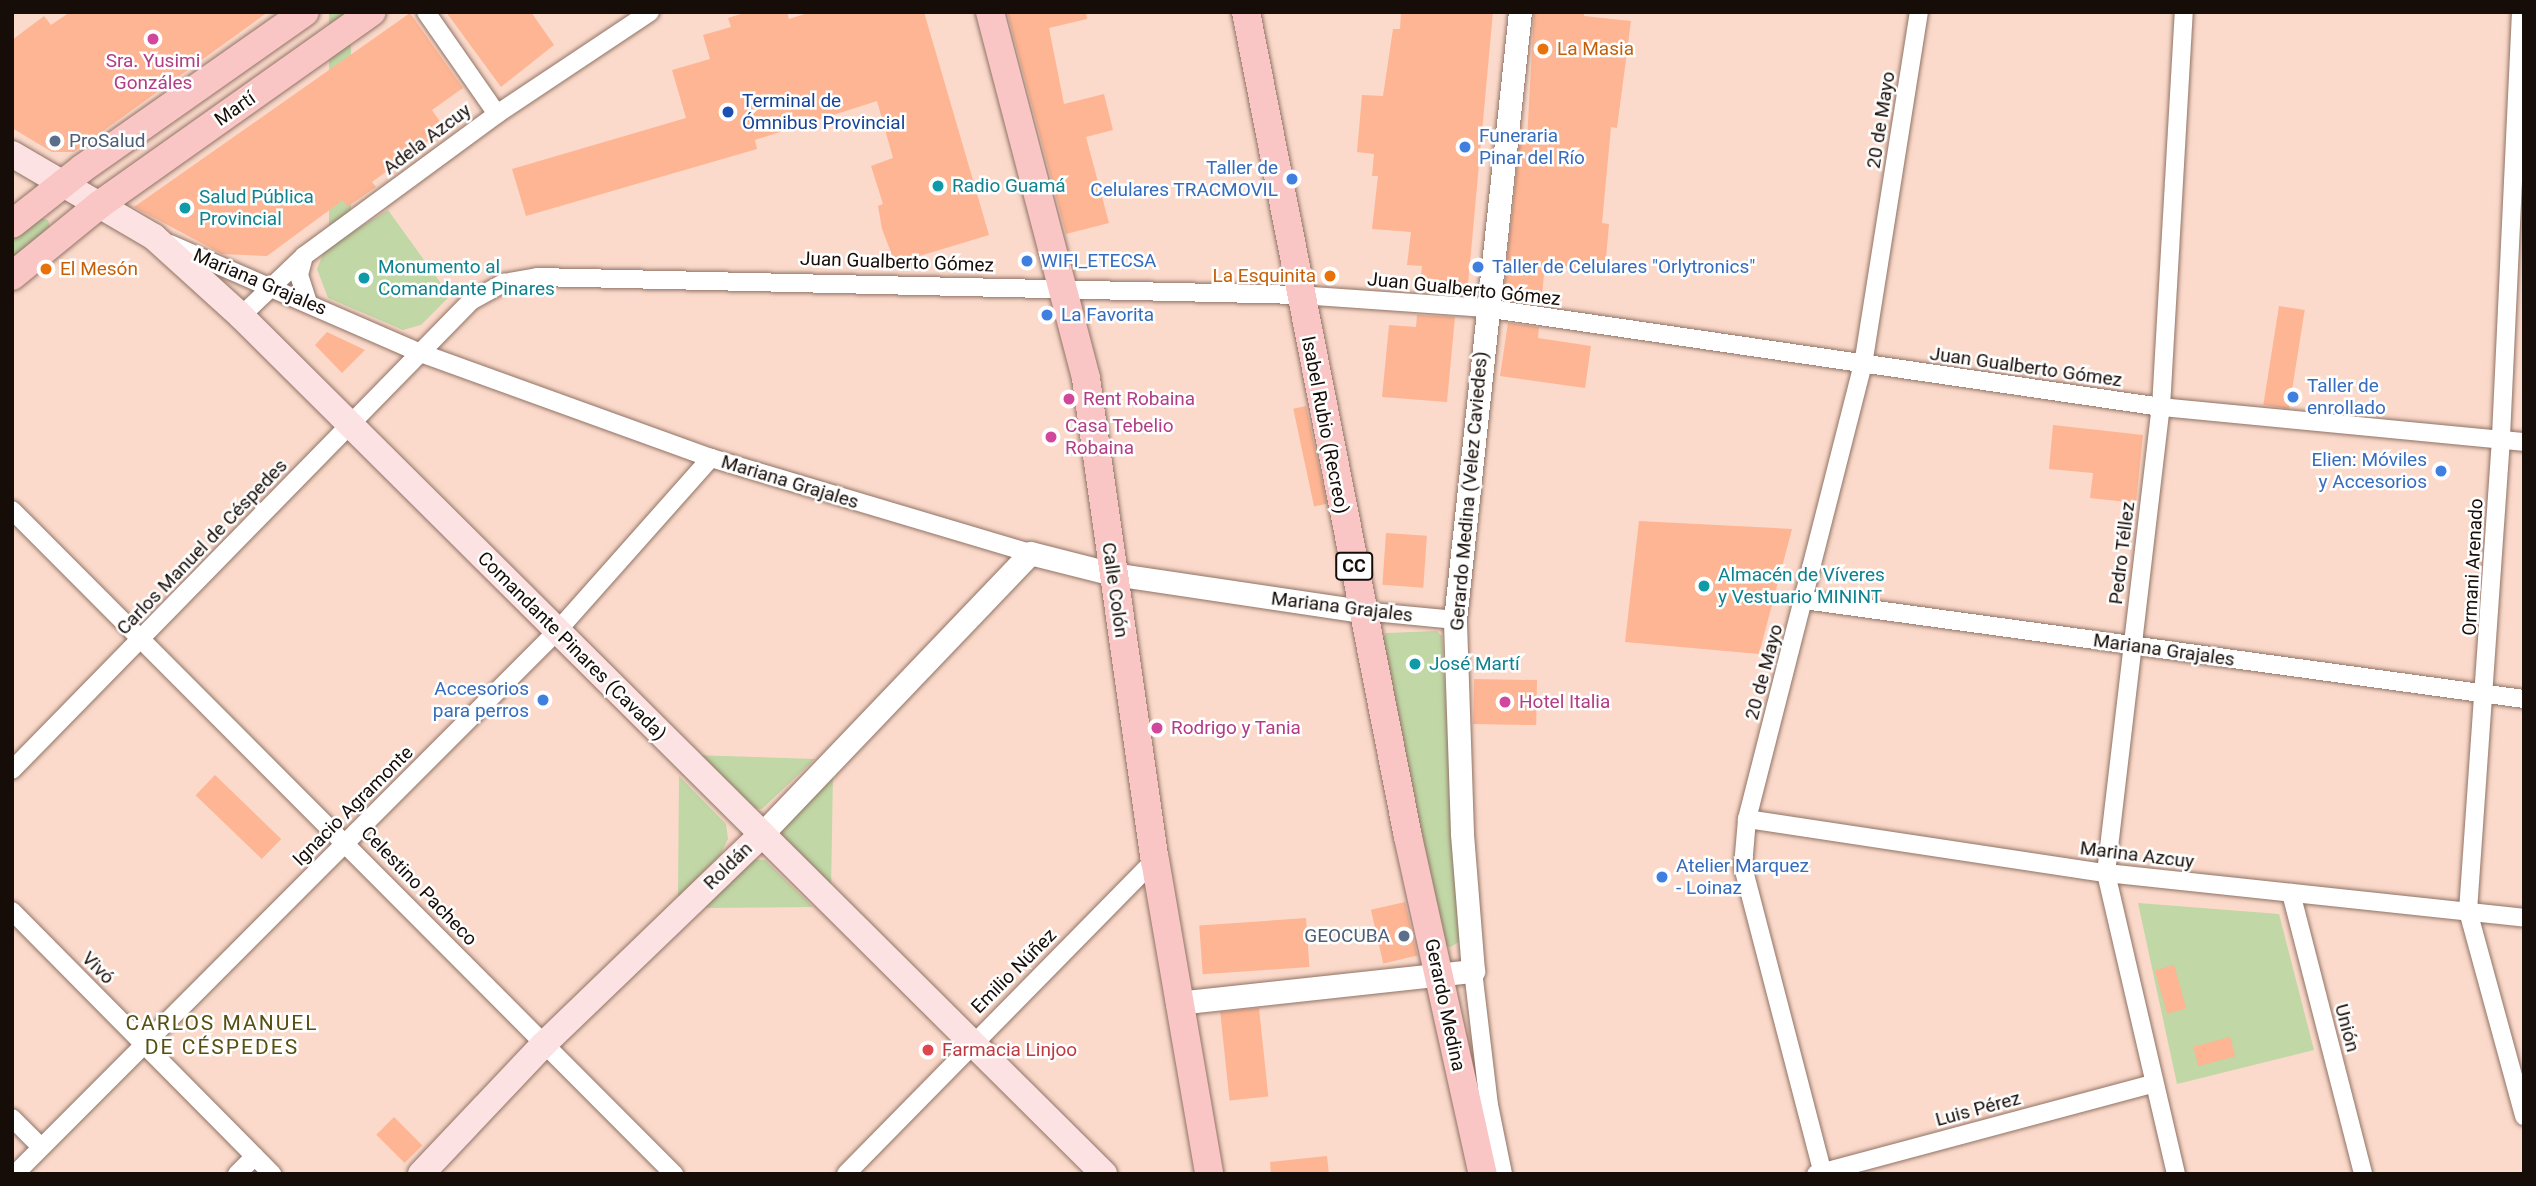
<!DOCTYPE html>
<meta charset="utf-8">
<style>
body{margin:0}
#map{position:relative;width:2536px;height:1186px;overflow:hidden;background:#fbdacb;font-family:Roboto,sans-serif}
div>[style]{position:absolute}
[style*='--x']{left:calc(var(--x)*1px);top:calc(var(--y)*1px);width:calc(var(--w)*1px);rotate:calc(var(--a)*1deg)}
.green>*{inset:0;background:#c1d7a6;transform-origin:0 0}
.building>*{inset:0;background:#feb593;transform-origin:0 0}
.roads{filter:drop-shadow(0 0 2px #907365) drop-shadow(0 0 2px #907365)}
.minor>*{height:18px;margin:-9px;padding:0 9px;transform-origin:9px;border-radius:9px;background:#fff}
.tertiary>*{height:23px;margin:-11.5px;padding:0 11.5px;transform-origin:11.5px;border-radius:11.5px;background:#fff}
.secondary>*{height:26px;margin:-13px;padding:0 13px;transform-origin:13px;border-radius:13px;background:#fce2e2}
.primary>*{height:28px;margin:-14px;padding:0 14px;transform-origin:14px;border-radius:14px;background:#f9c5c5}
.dots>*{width:19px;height:19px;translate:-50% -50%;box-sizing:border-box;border:4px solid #fff;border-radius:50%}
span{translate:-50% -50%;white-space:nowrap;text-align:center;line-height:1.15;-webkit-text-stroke:5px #fff;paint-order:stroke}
.shield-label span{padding:2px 5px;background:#fff;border:2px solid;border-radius:5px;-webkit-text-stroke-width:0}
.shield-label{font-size:18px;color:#170d08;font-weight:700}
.food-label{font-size:19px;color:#c56008}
.left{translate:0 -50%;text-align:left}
.right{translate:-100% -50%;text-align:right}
.hotel-label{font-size:19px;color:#b23c85}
.transit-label{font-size:19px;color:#164399}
.street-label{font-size:19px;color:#170d08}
.shop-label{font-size:19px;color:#366cbe}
.service-label{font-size:19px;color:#4e5e75}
.culture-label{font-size:19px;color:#0d838f}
.health-label{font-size:19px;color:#be3a42}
.neighbourhood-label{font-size:21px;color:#555012;letter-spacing:2px}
.frame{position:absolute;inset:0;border:14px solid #170d08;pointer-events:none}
</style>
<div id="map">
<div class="green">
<i style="left:329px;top:12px;width:22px;height:268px"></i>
<i style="clip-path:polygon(388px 210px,450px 296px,421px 325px,403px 330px,328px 298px,317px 269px,325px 249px)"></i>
<i style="clip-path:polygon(39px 217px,48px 220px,51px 230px,12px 262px,12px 240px)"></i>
<i style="clip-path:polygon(1437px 631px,1442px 636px,1460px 941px,1451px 947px,1443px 946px,1381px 640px,1386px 633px)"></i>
<i style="clip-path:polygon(692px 755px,815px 759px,762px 809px,750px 808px)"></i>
<i style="clip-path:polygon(833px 772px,831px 891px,783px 845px,779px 830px)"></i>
<i style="clip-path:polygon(679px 776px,726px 824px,728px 839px,720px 855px,678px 897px)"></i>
<i style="clip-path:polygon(750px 859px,765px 860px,813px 907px,701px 908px)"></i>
<i style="clip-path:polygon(2138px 903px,2279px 914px,2314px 1050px,2177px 1084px)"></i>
</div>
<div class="building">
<i style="clip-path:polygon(70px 12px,268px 12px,74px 152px,52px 152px,12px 128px,12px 40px,44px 16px,51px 25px)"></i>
<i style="clip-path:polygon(446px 12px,531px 12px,554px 45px,501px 87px)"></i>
<i style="clip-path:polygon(747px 12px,787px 12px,789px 19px,811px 12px,924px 12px,989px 235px,913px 258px,916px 265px,898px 271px,882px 229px,878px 206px,883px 204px,871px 166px,893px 158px,877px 101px,755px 140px,757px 149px,526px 216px,512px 169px,686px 118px,672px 70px,710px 59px,703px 35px,731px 27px,728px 18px)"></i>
<i style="clip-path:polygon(1007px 12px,1086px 12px,1087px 19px,1049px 28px,1064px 104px,1104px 94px,1113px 130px,1086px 137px,1109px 223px,1066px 234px)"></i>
<i style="clip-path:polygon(1401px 12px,1493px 12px,1467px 295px,1419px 292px,1422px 266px,1407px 265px,1411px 232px,1372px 229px,1378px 176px,1372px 176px,1374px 154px,1357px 152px,1362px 95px,1383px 96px,1393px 29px,1400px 29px)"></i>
<i style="clip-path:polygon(1534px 12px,1584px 12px,1584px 16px,1631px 21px,1617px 128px,1611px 127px,1602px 223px,1609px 224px,1605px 270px,1545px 264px,1541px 305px,1503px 299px,1520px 139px,1527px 140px)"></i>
<i style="clip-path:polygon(410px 13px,463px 88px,432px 110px,445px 129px,372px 182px,376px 187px,347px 207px,343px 200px,267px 256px,222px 254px,134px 207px)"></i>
<i style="left:2279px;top:306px;width:26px;height:100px;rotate:9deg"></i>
<i style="clip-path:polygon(1417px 315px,1455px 317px,1447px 402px,1382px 397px,1389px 325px,1416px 327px)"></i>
<i style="clip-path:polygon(1508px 323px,1539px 327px,1538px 338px,1591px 346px,1585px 388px,1500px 376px)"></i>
<i style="clip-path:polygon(327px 332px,365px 350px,342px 373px,315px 345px)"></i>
<i style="left:1306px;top:406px;width:100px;height:13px;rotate:78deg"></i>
<i style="clip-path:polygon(2053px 425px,2143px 435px,2136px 503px,2090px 498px,2093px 473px,2049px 469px)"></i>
<i style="clip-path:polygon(1639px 521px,1792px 529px,1759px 654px,1625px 642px)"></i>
<i style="left:1386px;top:533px;width:41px;height:52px;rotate:4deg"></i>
<i style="left:1474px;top:679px;width:63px;height:45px;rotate:1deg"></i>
<i style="left:215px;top:775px;width:92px;height:28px;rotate:44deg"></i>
<i style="left:1405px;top:902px;width:55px;height:35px;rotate:77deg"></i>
<i style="left:1306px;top:918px;width:49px;height:107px;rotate:86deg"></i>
<i style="left:2174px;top:965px;width:45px;height:20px;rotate:74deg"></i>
<i style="left:1259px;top:1008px;width:89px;height:39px;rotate:84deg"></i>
<i style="left:2230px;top:1037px;width:20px;height:38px;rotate:75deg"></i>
<i style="left:394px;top:1117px;width:40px;height:25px;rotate:45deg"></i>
<i style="clip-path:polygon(1327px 1156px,1329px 1174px,1271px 1174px,1270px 1162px)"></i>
</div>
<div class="roads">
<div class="minor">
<i style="--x:426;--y:12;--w:124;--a:55.2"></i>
<i style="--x:2521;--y:12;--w:427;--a:92.7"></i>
<i style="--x:2501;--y:439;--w:473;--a:94"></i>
<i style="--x:2468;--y:911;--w:213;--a:74.7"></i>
<i style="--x:170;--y:244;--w:270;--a:23.5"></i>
<i style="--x:418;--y:352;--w:312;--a:19.9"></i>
<i style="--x:711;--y:458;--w:333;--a:16.6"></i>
<i style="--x:304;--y:256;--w:20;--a:105"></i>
<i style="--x:299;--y:275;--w:28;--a:72"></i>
<i style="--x:241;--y:316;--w:87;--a:-43.6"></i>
<i style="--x:304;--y:256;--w:240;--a:-36.3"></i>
<i style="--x:497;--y:114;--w:184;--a:-33.7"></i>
<i style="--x:12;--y:510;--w:938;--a:45.09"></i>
<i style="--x:1804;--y:600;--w:727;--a:7.83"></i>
<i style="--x:1362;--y:611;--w:93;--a:5.5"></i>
<i style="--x:12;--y:770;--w:656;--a:-45.62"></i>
<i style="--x:471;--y:301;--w:38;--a:-29"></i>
<i style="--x:504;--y:283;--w:34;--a:-10"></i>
<i style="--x:537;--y:277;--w:762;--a:1.35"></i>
<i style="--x:1299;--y:295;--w:186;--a:4"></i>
<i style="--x:1485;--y:308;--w:683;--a:8.33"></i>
<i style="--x:2161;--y:407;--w:365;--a:5.5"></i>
<i style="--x:1747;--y:819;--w:363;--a:8.6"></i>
<i style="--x:2106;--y:873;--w:420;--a:6.1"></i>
<i style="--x:2291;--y:893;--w:290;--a:75.6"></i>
<i style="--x:12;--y:911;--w:370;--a:45.3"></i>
<i style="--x:1473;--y:971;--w:135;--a:83.2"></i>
<i style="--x:1489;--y:1105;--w:70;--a:78.5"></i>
<i style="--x:12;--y:1118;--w:41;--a:45"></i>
<i style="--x:15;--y:1174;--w:770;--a:-45.05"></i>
<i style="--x:559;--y:629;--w:229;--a:-48.4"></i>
<i style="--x:237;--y:1174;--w:25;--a:-45"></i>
<i style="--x:846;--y:1174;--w:441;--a:-45.5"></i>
<i style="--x:1816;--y:1174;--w:348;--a:-15"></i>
<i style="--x:1823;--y:1174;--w:318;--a:-104.6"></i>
<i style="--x:1743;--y:866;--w:47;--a:-85.1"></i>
<i style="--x:1747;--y:819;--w:469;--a:-75.7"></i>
<i style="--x:1863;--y:365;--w:357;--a:-81"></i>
<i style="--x:2176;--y:1174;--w:309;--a:-103.1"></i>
<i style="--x:2106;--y:873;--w:469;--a:-83.3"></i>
<i style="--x:2161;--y:407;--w:396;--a:-86.7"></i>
</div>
<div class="tertiary">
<i style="--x:760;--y:836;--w:391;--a:-46.3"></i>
<i style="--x:1030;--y:553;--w:86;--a:14.2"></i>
<i style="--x:1113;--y:574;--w:252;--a:8.5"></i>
<i style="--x:1177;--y:1003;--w:298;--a:-6.2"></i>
<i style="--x:1473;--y:971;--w:138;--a:-94.6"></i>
<i style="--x:1462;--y:833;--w:213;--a:-91.9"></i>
<i style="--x:1455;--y:620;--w:611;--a:-83.9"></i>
</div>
<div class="secondary">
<i style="--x:12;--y:154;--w:164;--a:30.3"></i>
<i style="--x:154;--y:237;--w:118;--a:42.2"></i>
<i style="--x:241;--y:316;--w:1217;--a:44.83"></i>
<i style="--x:421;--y:1174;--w:178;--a:-46.6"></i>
<i style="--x:543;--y:1045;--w:301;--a:-43.9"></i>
</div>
<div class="primary">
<i style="--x:990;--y:12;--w:378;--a:75.3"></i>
<i style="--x:1086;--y:378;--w:487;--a:81.9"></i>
<i style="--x:1155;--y:860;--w:319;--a:80.2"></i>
<i style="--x:1246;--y:12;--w:841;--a:78.89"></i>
<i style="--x:1408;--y:837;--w:345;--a:77.5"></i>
<i style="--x:12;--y:224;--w:90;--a:-38.3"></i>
<i style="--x:83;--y:168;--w:271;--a:-35.1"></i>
<i style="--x:12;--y:276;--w:112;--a:-39.2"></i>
<i style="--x:99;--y:205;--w:334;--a:-35.3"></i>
</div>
</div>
<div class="dots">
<i style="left:153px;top:39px;background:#d1479c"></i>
<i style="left:1543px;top:49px;background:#e8710a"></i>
<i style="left:728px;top:112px;background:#1a4fb4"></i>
<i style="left:55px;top:141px;background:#5c6f8a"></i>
<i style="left:1465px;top:147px;background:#3f7fe0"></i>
<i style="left:1292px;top:179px;background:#3f7fe0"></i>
<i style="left:938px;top:186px;background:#0f9aa8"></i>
<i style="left:185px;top:208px;background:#0f9aa8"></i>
<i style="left:1027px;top:261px;background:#3f7fe0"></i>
<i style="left:1478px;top:267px;background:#3f7fe0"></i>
<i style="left:46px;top:269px;background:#e8710a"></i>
<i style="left:1330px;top:276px;background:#e8710a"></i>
<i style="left:364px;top:278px;background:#0f9aa8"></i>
<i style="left:1047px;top:315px;background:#3f7fe0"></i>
<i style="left:2293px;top:397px;background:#3f7fe0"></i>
<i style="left:1069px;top:399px;background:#d1479c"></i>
<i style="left:1051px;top:437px;background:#d1479c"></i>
<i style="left:2441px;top:471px;background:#3f7fe0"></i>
<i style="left:1704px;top:586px;background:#0f9aa8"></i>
<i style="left:1415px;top:664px;background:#0f9aa8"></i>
<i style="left:543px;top:700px;background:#3f7fe0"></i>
<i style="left:1505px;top:702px;background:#d1479c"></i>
<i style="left:1157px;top:728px;background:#d1479c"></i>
<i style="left:1662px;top:877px;background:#3f7fe0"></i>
<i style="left:1404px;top:936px;background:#5c6f8a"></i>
<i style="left:928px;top:1050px;background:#e0444e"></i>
</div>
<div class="shield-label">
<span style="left:1354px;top:566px">CC</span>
</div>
<div class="food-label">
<span class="left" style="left:1557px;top:49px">La Masia</span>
<span class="left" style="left:60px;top:269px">El Mesón</span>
<span class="right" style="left:1316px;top:276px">La Esquinita</span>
</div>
<div class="hotel-label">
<span style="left:153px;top:72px">Sra. Yusimi<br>Gonzáles</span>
<span class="left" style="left:1083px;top:399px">Rent Robaina</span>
<span class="left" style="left:1065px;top:437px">Casa Tebelio<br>Robaina</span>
<span class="left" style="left:1519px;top:702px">Hotel Italia</span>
<span class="left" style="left:1171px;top:728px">Rodrigo y Tania</span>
</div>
<div class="transit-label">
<span class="left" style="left:742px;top:112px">Terminal de<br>Ómnibus Provincial</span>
</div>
<div class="street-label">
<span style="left:235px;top:109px;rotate:-35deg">Martí</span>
<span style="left:1881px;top:120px;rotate:-81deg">20 de Mayo</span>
<span style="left:427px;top:139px;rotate:-37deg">Adela Azcuy</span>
<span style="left:897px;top:262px;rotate:2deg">Juan Gualberto Gómez</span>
<span style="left:260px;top:282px;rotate:23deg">Mariana Grajales</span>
<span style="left:1464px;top:289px;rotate:6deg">Juan Gualberto Gómez</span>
<span style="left:2026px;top:367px;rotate:8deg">Juan Gualberto Gómez</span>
<span style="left:1325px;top:425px;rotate:79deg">Isabel Rubio (Recreo)</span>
<span style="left:790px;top:482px;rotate:17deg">Mariana Grajales</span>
<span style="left:1469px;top:491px;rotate:-85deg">Gerardo Medina (Velez Caviedes)</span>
<span style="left:202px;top:547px;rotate:-46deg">Carlos Manuel de Céspedes</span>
<span style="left:2122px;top:553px;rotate:-83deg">Pedro Téllez</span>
<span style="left:2473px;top:567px;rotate:-87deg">Ormani Arenado</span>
<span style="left:1115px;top:590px;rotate:82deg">Calle Colón</span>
<span style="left:1342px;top:607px;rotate:7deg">Mariana Grajales</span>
<span style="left:572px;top:646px;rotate:45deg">Comandante Pinares (Cavada)</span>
<span style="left:2164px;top:650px;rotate:8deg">Mariana Grajales</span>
<span style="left:1764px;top:672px;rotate:-75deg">20 de Mayo</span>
<span style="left:353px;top:806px;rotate:-45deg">Ignacio Agramonte</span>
<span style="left:2137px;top:855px;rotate:7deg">Marina Azcuy</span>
<span style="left:728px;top:866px;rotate:-44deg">Roldán</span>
<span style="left:419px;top:886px;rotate:46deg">Celestino Pacheco</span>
<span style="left:98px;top:968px;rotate:45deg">Vivó</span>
<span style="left:1014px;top:971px;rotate:-45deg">Emilio Núñez</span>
<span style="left:1445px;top:1005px;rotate:78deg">Gerardo Medina</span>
<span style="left:2347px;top:1028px;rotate:75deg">Unión</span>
<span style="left:1978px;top:1109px;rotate:-15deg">Luis Pérez</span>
</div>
<div class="shop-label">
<span class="left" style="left:1479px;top:147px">Funeraria<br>Pinar del Río</span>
<span class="right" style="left:1278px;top:179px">Taller de<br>Celulares TRACMOVIL</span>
<span class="left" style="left:1041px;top:261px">WIFI_ETECSA</span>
<span class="left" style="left:1492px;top:267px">Taller de Celulares "Orlytronics"</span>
<span class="left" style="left:1061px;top:315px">La Favorita</span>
<span class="left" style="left:2307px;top:397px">Taller de<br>enrollado</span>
<span class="right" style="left:2427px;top:471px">Elien: Móviles<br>y Accesorios</span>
<span class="right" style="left:529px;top:700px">Accesorios<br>para perros</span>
<span class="left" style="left:1676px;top:877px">Atelier Marquez<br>- Loinaz</span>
</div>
<div class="service-label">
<span class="left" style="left:69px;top:141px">ProSalud</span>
<span class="right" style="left:1390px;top:936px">GEOCUBA</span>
</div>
<div class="culture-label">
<span class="left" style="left:952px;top:186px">Radio Guamá</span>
<span class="left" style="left:199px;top:208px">Salud Pública<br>Provincial</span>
<span class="left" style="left:378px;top:278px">Monumento al<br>Comandante Pinares</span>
<span class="left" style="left:1718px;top:586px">Almacén de Víveres<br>y Vestuario MININT</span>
<span class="left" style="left:1429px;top:664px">José Martí</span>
</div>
<div class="health-label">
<span class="left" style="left:942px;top:1050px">Farmacia Linjoo</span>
</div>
<div class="neighbourhood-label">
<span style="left:222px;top:1035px">CARLOS MANUEL<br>DE CÉSPEDES</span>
</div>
<div class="frame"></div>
</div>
